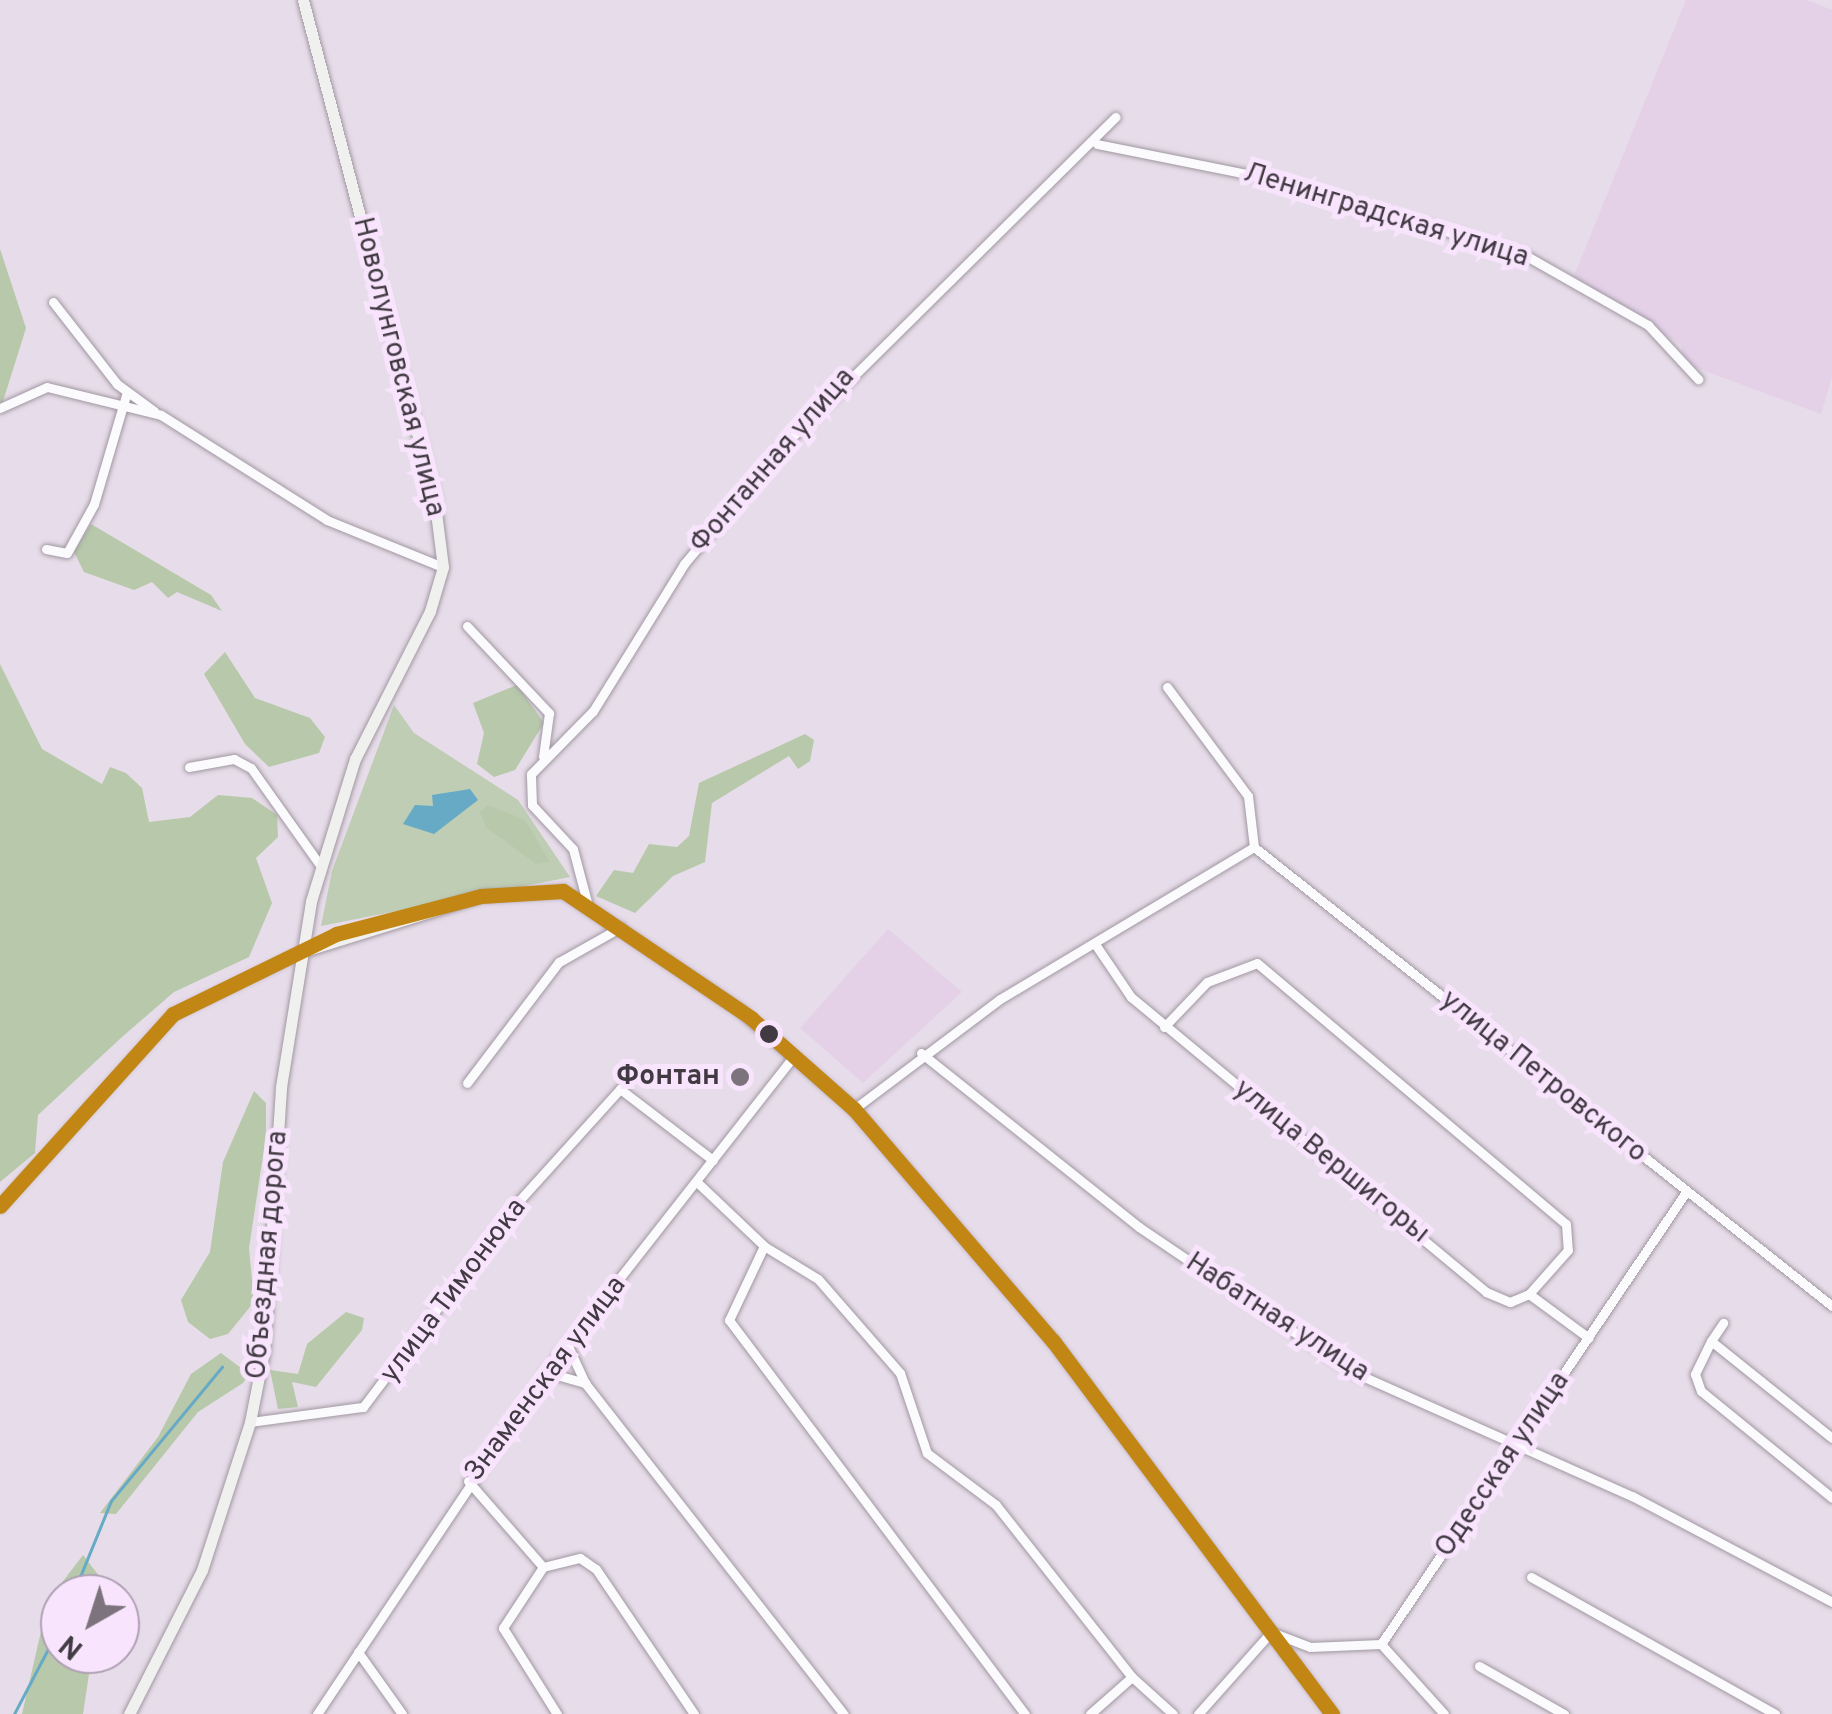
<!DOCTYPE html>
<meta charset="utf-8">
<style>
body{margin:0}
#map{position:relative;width:1832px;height:1714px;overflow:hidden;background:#e7dce9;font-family:Overpass,sans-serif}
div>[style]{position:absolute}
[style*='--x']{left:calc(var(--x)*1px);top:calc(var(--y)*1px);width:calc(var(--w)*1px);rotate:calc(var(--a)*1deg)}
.built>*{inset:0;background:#e4d1e8}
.green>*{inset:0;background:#becdb4}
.forest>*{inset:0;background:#b7c9aa}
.water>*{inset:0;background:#66aac5}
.stream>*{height:2.5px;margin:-1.25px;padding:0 1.25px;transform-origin:1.25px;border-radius:1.25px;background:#66aac5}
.roads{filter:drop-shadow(0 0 2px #a098a2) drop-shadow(0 0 2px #a098a2)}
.street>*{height:9px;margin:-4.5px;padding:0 4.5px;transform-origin:4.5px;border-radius:4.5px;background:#fbfafc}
.secondary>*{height:11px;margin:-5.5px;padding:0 5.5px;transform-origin:5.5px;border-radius:5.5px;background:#f0f0ef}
.bus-1>*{height:15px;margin:-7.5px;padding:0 7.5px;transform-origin:7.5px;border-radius:7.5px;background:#c18614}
.dots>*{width:28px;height:28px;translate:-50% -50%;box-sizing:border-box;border:5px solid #f8e4fd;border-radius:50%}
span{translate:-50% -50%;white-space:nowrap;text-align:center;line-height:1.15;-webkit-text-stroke:10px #f8e4fd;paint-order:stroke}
.street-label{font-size:28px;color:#423a43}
.poi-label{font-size:28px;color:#423a43;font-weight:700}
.right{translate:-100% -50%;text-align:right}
.north{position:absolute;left:40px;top:1574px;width:100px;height:100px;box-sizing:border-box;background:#f8e4fd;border:2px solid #afa0b3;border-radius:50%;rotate:219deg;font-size:28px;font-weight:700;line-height:40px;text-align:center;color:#423a43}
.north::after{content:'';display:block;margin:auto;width:35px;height:45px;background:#7c737d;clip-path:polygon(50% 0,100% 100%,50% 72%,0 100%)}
</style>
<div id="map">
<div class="built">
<i style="clip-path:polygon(1686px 0,1807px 0,1832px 10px,1832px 377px,1821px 414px,1686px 364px,1681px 345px,1574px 276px)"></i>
<i style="clip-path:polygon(888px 929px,962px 992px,863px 1083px,800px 1028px)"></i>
</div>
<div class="green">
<i style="clip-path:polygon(394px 705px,414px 733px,518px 800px,570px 877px,321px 926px,332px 871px)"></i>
</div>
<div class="forest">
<i style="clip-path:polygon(0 249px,26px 328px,0 411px)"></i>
<i style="clip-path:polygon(91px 524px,211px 595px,222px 611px,177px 592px,168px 598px,152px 582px,134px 590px,84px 572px,74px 552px)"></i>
<i style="clip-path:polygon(225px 652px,255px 698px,310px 718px,325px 737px,319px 753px,269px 767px,245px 744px,204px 674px)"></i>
<i style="clip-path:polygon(0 664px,42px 749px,102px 784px,110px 767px,126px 773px,142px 788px,149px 822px,190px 817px,218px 795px,252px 798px,277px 815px,278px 837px,256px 858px,272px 903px,249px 957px,174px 992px,122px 1037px,38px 1115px,35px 1153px,0 1182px)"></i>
<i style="clip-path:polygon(517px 685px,544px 723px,515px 770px,494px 777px,477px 764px,484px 733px,473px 703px)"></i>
<i style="clip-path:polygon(805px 734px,814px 740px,810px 761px,798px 769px,789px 756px,712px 803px,705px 862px,673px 876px,635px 913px,596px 896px,614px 870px,633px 873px,649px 844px,677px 847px,689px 836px,699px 783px)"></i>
<i style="clip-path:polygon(488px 805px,525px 820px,550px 862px,536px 864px,486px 827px,480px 812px)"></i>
<i style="clip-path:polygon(254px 1091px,266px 1103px,266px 1136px,249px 1248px,254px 1302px,228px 1334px,210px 1339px,188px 1322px,181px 1300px,210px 1252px,223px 1162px)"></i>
<i style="clip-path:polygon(346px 1312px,364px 1318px,362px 1330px,316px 1387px,292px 1382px,298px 1407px,278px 1409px,270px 1370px,298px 1374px,307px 1344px)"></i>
<i style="clip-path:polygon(221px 1353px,249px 1374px,243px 1383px,198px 1412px,116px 1514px,100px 1513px,158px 1437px,191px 1374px)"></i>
<i style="clip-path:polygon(83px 1555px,103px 1581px,101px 1594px,60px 1594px,60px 1654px,92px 1654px,83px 1714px,22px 1714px,48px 1601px)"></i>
</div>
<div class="water">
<i style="clip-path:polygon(470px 789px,478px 800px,434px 834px,403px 824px,415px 805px,433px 806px,432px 795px)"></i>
</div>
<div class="stream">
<i style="--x:73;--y:1594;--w:100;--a:-67.8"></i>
<i style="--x:111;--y:1501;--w:174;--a:-50.4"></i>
<i style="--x:14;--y:1714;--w:99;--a:-62.4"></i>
</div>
<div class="roads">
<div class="street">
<i style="--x:1097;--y:144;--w:163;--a:11.3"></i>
<i style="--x:1257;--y:176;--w:277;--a:16.3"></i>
<i style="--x:1523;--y:254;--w:144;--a:29.6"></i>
<i style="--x:1648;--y:325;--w:74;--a:47.2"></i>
<i style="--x:53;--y:302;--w:104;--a:52"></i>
<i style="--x:117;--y:384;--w:46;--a:36.1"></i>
<i style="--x:0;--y:408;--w:51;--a:-24.1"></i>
<i style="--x:47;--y:387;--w:117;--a:13.8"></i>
<i style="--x:161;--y:415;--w:196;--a:32.3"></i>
<i style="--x:327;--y:520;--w:125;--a:22.1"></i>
<i style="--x:46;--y:549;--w:21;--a:11"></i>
<i style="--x:67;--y:553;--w:56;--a:-61.1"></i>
<i style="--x:94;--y:504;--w:117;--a:-73.6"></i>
<i style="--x:467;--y:626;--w:120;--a:46.7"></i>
<i style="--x:549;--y:713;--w:44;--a:97.8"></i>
<i style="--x:1167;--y:687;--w:136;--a:53.4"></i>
<i style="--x:1248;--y:796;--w:51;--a:83.3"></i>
<i style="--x:189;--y:767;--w:46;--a:-10.1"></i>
<i style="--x:234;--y:759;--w:19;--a:28"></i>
<i style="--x:251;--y:768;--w:119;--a:54.6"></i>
<i style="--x:587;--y:902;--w:55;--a:-104.8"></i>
<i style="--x:573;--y:849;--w:60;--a:-133"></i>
<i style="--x:532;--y:805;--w:31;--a:-92"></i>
<i style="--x:531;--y:774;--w:88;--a:-45.5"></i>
<i style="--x:593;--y:711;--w:173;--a:-58.2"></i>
<i style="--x:684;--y:564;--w:157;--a:-49.9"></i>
<i style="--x:785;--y:444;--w:465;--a:-44.7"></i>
<i style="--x:1095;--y:944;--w:64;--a:55.8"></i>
<i style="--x:1131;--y:997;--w:462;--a:39.7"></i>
<i style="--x:1486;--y:1292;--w:26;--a:23"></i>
<i style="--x:1510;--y:1302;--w:21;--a:-23"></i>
<i style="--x:1529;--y:1294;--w:74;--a:36.3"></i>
<i style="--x:1164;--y:1027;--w:62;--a:-46.3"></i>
<i style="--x:1207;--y:982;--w:53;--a:-20.8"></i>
<i style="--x:1257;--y:963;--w:404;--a:40.2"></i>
<i style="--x:1566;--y:1224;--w:26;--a:86"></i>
<i style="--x:1568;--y:1250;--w:59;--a:131.6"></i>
<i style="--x:921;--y:1053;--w:279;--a:38.6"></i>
<i style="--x:1139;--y:1227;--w:258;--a:34.1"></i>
<i style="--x:1353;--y:1372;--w:305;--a:24"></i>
<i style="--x:1632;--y:1496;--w:226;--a:27.9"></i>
<i style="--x:467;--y:1083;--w:152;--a:-52.8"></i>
<i style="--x:559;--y:962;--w:71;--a:-29.4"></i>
<i style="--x:854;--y:1109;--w:183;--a:-37"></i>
<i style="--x:1000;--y:999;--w:296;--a:-30.9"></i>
<i style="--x:1254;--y:847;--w:738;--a:38.45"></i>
<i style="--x:699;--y:1184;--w:90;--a:43.6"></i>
<i style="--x:764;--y:1246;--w:63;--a:31.4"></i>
<i style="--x:818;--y:1279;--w:125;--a:48.9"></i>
<i style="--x:900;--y:1373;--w:84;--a:71.4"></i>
<i style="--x:927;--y:1453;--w:86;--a:37"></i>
<i style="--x:996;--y:1505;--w:219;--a:51.7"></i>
<i style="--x:1132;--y:1677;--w:55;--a:42.1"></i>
<i style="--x:0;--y:1206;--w:258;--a:-48"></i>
<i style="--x:173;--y:1014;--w:142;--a:-25.8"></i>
<i style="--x:764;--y:1246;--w:82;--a:115.3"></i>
<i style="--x:729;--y:1320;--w:493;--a:53.1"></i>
<i style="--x:1711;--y:1341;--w:22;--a:-56"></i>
<i style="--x:567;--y:1344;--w:43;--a:65.2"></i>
<i style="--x:585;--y:1383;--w:420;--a:52"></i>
<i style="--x:546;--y:1372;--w:41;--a:15.8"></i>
<i style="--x:250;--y:1422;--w:114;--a:-7.6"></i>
<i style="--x:363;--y:1407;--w:256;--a:-53"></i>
<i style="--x:517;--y:1203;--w:154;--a:-47.9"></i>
<i style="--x:620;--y:1089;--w:117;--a:37.4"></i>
<i style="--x:1832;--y:1438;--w:155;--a:-141.3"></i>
<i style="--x:1711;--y:1341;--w:37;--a:116"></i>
<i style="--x:1695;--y:1374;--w:18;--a:71"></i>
<i style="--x:1701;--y:1391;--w:169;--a:39.2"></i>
<i style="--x:468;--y:1481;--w:114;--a:48.9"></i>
<i style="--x:543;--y:1567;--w:38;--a:-14"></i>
<i style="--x:580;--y:1558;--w:19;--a:35"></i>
<i style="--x:596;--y:1569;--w:175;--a:55.9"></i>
<i style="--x:543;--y:1567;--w:73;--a:123.3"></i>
<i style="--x:503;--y:1628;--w:102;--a:57.9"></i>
<i style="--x:1531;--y:1577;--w:280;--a:29.3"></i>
<i style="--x:1381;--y:1644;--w:94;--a:48"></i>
<i style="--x:358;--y:1652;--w:76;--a:54.6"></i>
<i style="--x:1479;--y:1666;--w:98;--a:29.5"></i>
<i style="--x:317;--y:1714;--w:412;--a:-56.2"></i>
<i style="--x:546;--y:1372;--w:400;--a:-51.9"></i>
<i style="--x:1090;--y:1714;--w:56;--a:-41.4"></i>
<i style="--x:1198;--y:1714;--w:110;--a:-48.3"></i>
<i style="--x:1271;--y:1632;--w:42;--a:21"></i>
<i style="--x:1310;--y:1647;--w:71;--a:-2.4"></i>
<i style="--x:1381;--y:1644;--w:545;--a:-55.99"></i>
</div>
<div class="secondary">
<i style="--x:301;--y:952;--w:189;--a:-17.3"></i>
<i style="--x:481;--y:896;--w:82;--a:-3.5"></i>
<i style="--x:563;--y:891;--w:215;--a:34"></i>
<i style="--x:741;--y:1011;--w:150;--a:40.9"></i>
<i style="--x:854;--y:1109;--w:306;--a:49.4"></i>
<i style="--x:1053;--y:1341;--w:466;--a:53.2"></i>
<i style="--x:129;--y:1714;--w:161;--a:-63.1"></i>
<i style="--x:202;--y:1570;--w:156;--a:-72"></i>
<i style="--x:250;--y:1422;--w:72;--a:-78.8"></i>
<i style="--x:264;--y:1351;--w:265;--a:-86.3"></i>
<i style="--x:281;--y:1087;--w:188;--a:-80.8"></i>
<i style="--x:311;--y:901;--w:149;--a:-72.8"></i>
<i style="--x:355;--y:759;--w:166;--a:-63.1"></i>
<i style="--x:430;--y:611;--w:46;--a:-73.5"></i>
<i style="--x:443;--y:567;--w:71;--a:-97.3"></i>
<i style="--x:434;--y:497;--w:514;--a:-104.77"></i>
</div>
</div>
<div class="bus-1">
<i style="--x:0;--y:1206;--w:258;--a:-48"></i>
<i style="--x:173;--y:1014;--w:182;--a:-26.1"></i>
<i style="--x:336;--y:934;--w:150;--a:-14.7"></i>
<i style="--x:481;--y:896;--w:82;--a:-3.5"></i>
<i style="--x:563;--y:891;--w:227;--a:34"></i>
<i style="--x:751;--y:1018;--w:137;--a:41.5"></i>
<i style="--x:854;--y:1109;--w:306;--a:49.4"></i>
<i style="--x:1053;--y:1341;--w:466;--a:53.2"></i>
</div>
<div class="dots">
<i style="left:769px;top:1034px;background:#423a43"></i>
<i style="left:740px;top:1077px;background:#7c737d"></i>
</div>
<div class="street-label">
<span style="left:1386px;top:216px;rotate:17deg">Ленинградская улица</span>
<span style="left:398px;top:367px;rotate:76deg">Новолунговская улица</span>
<span style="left:773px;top:461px;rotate:-49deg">Фонтанная улица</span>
<span style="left:1543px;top:1077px;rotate:39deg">улица Петровского</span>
<span style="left:1331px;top:1162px;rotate:39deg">улица Вершигоры</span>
<span style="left:268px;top:1255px;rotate:-85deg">Объездная дорога</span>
<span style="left:454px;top:1291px;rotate:-53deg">улица Тимонюка</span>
<span style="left:1277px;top:1318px;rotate:33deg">Набатная улица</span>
<span style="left:546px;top:1379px;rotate:-53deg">Знаменская улица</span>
<span style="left:1503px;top:1465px;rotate:-56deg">Одесская улица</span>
</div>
<div class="poi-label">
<span class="right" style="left:720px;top:1077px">Фонтан</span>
</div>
<div class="north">N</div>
</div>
